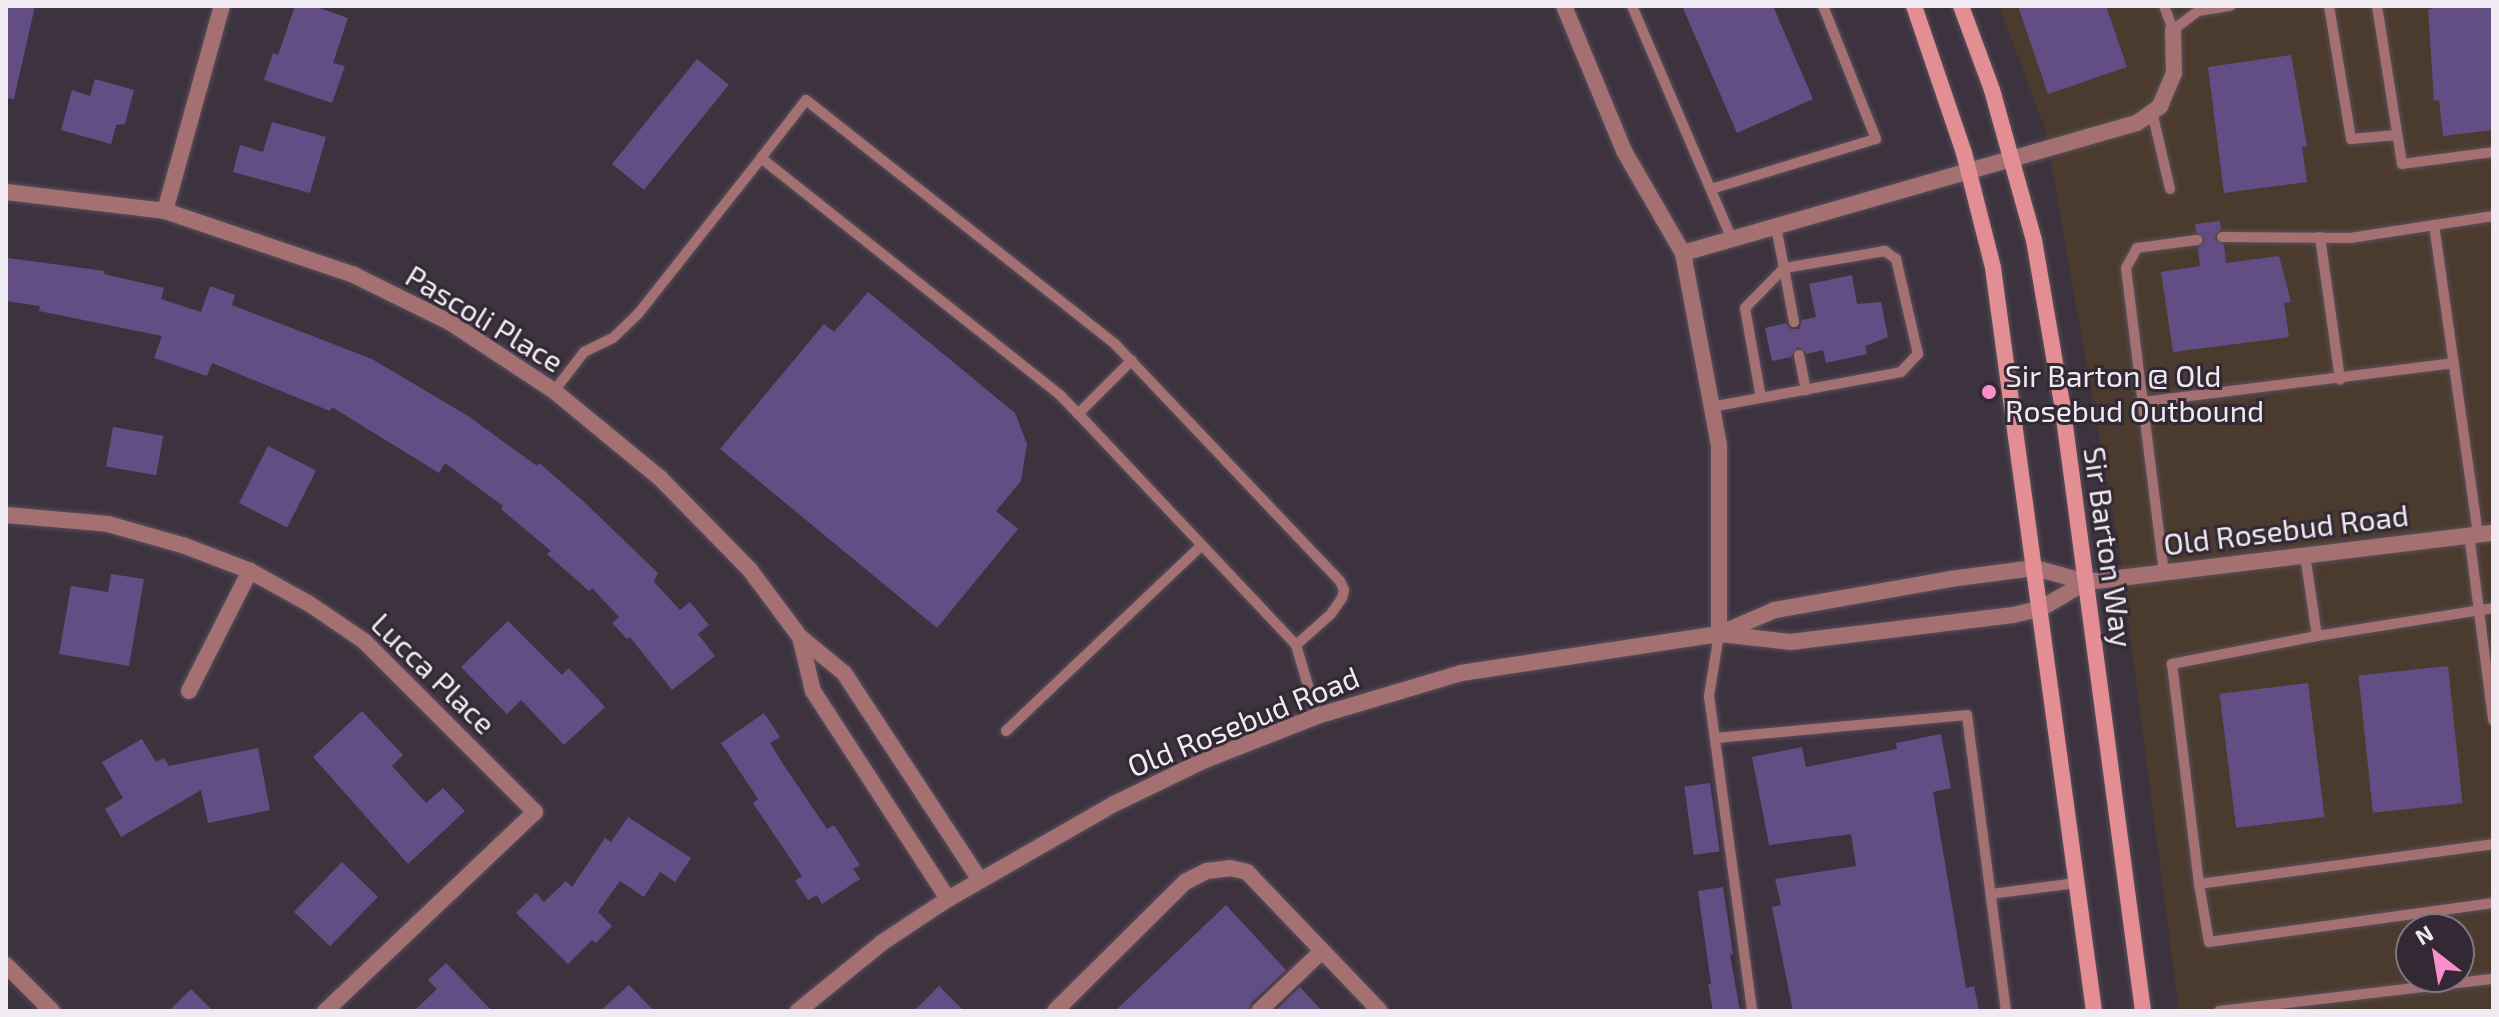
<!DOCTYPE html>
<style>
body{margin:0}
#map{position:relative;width:2499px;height:1017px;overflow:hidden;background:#3d333f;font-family:"Exo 2",sans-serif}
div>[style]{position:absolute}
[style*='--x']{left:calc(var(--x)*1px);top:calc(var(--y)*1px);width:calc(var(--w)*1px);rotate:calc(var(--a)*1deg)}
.commercial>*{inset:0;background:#4b3b2f}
.building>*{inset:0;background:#634d85;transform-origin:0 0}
.roads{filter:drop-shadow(0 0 2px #5a505c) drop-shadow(0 0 2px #5a505c)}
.service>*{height:10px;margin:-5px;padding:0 5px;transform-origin:5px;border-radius:5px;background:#a57072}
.minor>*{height:16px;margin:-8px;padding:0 8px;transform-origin:8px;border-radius:8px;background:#a57072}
.secondary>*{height:16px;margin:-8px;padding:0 8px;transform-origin:8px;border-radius:8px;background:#e38e93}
.dots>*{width:22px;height:22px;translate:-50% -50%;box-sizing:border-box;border:4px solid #322934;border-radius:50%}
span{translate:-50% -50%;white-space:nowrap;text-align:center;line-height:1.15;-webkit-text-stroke:6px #322934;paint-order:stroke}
.street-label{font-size:30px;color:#f0eaf2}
.poi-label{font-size:30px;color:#f0eaf2}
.left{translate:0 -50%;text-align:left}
.frame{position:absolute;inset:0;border:8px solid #f0eaf2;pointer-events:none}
.north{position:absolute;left:2395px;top:913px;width:80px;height:80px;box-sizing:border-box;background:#322934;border:2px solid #7e7680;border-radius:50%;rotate:329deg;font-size:22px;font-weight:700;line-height:32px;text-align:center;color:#f0eaf2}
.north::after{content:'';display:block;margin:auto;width:28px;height:36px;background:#f98fca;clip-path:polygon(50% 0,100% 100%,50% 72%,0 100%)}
</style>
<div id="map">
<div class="commercial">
<i style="clip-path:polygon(evenodd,1999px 6px,2493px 6px,2493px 1011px,2179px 1011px,2118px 543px,2045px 129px,1999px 6px,2411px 929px,2459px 929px,2459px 977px,2411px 977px,2411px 929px)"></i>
</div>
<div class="building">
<i style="clip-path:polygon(6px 6px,35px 6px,14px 99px,6px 98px)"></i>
<i style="clip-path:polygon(295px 6px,314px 6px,348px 18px,333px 63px,345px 66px,332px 103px,264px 80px,273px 53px,278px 55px)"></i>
<i style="clip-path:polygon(1682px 6px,1773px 6px,1813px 99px,1737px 133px)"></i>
<i style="clip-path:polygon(2018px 6px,2106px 6px,2127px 67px,2048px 94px)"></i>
<i style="clip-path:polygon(2455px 6px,2493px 6px,2493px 130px,2443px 136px,2439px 100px,2434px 101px,2428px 9px)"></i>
<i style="clip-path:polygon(2291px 55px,2307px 146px,2302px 147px,2307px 182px,2224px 193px,2208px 67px)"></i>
<i style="left:697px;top:59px;width:41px;height:135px;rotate:39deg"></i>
<i style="clip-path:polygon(95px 79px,134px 90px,125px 124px,116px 125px,111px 144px,61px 130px,72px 90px,90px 96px)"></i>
<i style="clip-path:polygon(272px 122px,326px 137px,310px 193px,233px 172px,240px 145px,263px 152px)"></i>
<i style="clip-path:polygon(2220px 221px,2221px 229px,2214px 238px,2224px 245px,2226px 263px,2279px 256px,2291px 302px,2284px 303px,2289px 337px,2173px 352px,2161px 272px,2200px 266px,2198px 248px,2205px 240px,2196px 232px,2195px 224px)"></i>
<i style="clip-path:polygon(8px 258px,105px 271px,104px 274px,164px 288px,161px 299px,201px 312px,210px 286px,235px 295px,232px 305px,372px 359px,468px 416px,537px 466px,539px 463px,582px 500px,658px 573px,654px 582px,680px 610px,690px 602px,709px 625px,698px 634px,715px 656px,672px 690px,630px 637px,627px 639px,612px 623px,619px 617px,592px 588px,589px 591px,547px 554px,551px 551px,501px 509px,503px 506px,445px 463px,439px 473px,332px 407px,330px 411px,212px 363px,207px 376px,154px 358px,162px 336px,39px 311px,40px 306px,6px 301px)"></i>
<i style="clip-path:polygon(1852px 275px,1857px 304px,1881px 302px,1888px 337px,1865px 346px,1867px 354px,1826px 363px,1823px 350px,1807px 354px,1798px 347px,1791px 357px,1772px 361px,1765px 328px,1786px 323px,1791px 329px,1799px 329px,1802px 320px,1816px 317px,1809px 284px)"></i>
<i style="clip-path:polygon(868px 292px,1015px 413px,1027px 444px,1021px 481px,996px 511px,1018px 529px,937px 628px,720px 449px,824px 324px,834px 332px)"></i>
<i style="left:113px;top:427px;width:51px;height:40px;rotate:10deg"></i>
<i style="left:268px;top:446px;width:54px;height:64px;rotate:27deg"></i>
<i style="clip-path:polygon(111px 574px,144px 579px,129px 666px,59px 654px,71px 586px,108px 592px)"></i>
<i style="clip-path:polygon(508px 621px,562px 675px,569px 668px,605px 707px,564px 745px,521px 700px,507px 714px,461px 667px)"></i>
<i style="left:2448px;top:666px;width:138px;height:90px;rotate:84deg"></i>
<i style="left:2308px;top:683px;width:135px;height:89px;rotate:83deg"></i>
<i style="clip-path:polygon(362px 711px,403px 755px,392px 766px,426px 803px,443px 788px,465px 811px,408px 864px,313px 757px)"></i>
<i style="clip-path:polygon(764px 713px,780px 737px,770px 743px,783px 764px,827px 829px,834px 825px,860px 865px,853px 869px,860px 879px,822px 904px,817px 895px,808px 900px,795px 881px,802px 876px,753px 803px,758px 799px,721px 743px)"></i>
<i style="clip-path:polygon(1941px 734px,1951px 788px,1933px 792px,1966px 988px,1974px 986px,1979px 1011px,1793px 1011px,1772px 907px,1781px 905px,1775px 879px,1856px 866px,1851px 834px,1769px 845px,1752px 757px,1802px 747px,1806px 767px,1897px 749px,1896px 743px)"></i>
<i style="clip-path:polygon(142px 739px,156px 762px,164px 758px,169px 766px,258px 748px,270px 810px,208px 823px,201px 790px,121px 837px,105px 809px,123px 798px,102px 762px)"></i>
<i style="left:1710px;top:783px;width:69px;height:26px;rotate:82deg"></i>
<i style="clip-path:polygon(628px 817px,691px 858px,675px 882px,660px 872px,644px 897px,620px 881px,598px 912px,612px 926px,596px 943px,592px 940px,568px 964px,516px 913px,536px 893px,544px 902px,566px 881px,572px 887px,605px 838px,611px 842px)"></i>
<i style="left:342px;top:862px;width:50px;height:69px;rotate:44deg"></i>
<i style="clip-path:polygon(1723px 887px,1733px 954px,1730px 955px,1740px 1011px,1713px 1011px,1708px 984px,1711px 984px,1698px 891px)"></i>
<i style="clip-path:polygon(1226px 905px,1286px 970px,1251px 1003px,1248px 1011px,1115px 1011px)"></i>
<i style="clip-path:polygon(446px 963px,492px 1011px,414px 1011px,437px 989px,428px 980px)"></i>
<i style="clip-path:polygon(629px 985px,654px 1011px,600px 1011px)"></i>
<i style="clip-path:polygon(939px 986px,964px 1011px,914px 1011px)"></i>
<i style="clip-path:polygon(1300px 987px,1322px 1011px,1275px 1011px)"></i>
<i style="clip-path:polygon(191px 989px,213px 1011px,169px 1011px)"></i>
</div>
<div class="roads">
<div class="service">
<i style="--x:1632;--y:6;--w:254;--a:66.8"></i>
<i style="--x:2164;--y:6;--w:26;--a:69"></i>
<i style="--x:2173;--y:30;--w:31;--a:-37"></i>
<i style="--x:2198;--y:11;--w:33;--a:-9"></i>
<i style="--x:2329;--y:6;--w:135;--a:80.6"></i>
<i style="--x:2351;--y:139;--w:46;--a:-5"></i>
<i style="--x:2377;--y:6;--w:160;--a:81"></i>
<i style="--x:2402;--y:164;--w:92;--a:-7.5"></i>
<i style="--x:2152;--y:112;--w:79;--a:76.8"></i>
<i style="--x:761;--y:158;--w:73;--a:-52.2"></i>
<i style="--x:806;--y:100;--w:394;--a:38.3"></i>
<i style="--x:1115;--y:344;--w:327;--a:46.5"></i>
<i style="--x:1340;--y:581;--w:10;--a:66"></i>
<i style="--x:1344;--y:590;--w:8;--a:104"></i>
<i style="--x:1342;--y:598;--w:19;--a:125"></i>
<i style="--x:1331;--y:614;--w:47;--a:138.5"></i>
<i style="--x:1711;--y:189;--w:172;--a:-16.9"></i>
<i style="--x:1876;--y:139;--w:143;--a:-111.7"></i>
<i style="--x:2434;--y:225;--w:311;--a:81.9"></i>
<i style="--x:2222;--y:237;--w:128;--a:0.4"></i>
<i style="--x:2350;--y:238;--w:145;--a:-8.7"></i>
<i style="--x:2320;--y:237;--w:144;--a:82"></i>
<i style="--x:1784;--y:268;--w:55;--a:79.5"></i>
<i style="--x:1799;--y:355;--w:36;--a:79"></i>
<i style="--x:554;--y:391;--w:49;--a:-52.4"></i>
<i style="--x:584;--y:352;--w:32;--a:-26"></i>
<i style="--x:613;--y:338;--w:35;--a:-44"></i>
<i style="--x:638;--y:314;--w:199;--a:-51.7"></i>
<i style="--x:761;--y:158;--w:383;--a:38.4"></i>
<i style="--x:1061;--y:396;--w:35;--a:46"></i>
<i style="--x:1085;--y:421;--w:308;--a:46.7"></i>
<i style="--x:1296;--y:645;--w:74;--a:73.5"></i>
<i style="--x:1761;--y:398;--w:91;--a:-100.1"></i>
<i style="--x:1745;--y:308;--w:56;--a:-45.7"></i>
<i style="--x:2142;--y:402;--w:314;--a:-7.1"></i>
<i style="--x:1711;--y:407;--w:193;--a:-10.4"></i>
<i style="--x:1901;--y:372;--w:25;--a:-47"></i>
<i style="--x:1918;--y:354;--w:98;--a:-103"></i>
<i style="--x:1896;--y:259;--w:14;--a:-144"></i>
<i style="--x:1885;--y:251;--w:102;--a:170.4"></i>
<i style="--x:1784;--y:268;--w:42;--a:-101"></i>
<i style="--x:1078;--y:414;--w:76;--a:-45"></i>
<i style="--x:2469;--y:534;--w:188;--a:82.6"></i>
<i style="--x:2305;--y:555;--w:82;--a:81.6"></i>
<i style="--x:2317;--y:636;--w:148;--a:169.1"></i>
<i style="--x:2172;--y:664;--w:222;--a:83"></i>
<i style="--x:2199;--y:884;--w:297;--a:-7.7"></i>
<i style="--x:2164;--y:573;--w:307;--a:-97.1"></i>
<i style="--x:2126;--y:268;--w:23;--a:-61"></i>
<i style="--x:2137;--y:248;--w:61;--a:-7.6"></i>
<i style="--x:1719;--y:634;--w:63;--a:99.2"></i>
<i style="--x:1709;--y:696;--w:318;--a:82.2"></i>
<i style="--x:2317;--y:636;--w:178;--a:-9"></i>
<i style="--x:1006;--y:731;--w:270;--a:-43.5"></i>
<i style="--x:1715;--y:738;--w:253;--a:-5.2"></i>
<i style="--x:1967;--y:715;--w:299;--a:82.5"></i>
<i style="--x:2199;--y:884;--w:59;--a:80.2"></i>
<i style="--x:2209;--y:942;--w:287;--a:-7.8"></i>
<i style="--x:1991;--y:894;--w:87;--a:-7.3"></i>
<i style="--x:2219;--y:1011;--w:276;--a:-6.7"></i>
</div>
<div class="minor">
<i style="--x:1564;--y:6;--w:157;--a:67.5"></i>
<i style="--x:1624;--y:151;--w:118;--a:60"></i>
<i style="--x:1683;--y:253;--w:196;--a:79.4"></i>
<i style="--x:1719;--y:446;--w:188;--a:90"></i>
<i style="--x:6;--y:192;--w:160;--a:6.8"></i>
<i style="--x:165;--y:211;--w:200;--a:18.7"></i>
<i style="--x:354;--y:275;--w:108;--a:26.3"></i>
<i style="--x:451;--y:323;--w:123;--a:33.4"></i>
<i style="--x:554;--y:391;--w:137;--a:39.4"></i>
<i style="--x:660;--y:478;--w:129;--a:45.6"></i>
<i style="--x:750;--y:570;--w:84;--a:53.3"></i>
<i style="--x:800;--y:637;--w:57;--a:39.3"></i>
<i style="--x:844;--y:673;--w:248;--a:56.7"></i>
<i style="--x:165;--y:211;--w:213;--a:-74.5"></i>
<i style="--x:1683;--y:253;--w:472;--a:-16"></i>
<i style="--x:2137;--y:123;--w:29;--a:-36"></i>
<i style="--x:2160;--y:106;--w:36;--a:-67"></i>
<i style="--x:2174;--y:73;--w:43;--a:-91.3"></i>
<i style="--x:6;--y:515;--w:102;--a:5"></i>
<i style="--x:108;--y:524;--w:80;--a:15.9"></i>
<i style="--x:185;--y:546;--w:70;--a:21"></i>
<i style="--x:250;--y:571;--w:66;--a:28.9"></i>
<i style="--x:308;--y:603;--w:68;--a:34.2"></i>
<i style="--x:364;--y:641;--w:242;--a:45"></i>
<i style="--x:535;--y:812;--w:289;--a:136.5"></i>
<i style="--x:1720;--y:634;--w:70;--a:6.5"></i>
<i style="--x:1790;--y:642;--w:225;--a:-6.9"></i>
<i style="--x:2013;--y:615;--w:28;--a:-13"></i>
<i style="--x:2040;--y:609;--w:53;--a:-30.4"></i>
<i style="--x:800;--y:637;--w:56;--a:76.5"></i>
<i style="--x:813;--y:691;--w:248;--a:57"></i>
<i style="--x:189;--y:691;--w:135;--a:-63.1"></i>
<i style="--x:6;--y:965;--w:65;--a:45"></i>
<i style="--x:798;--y:1011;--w:109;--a:-39.1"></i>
<i style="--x:883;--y:942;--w:78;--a:-33.5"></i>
<i style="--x:948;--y:899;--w:191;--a:-29.8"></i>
<i style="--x:1114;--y:804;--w:101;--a:-25.8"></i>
<i style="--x:1205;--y:760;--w:120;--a:-21.4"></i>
<i style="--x:1317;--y:716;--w:150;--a:-16.6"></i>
<i style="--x:1461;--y:673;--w:261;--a:-8.6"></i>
<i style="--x:1719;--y:634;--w:61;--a:-23.2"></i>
<i style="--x:1775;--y:610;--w:178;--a:-10"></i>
<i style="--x:1950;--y:579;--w:86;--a:-7.4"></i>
<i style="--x:2035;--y:568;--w:53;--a:15.4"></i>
<i style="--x:2086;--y:582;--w:410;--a:-6.9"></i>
<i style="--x:1055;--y:1011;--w:183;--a:-44.8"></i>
<i style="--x:1185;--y:882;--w:25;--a:-27"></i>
<i style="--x:1207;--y:871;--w:23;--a:-7"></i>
<i style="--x:1230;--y:868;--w:17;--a:13"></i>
<i style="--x:1247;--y:872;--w:192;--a:46.3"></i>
<i style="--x:1259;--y:1011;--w:87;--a:-43.6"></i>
</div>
<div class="secondary">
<i style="--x:1914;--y:6;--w:155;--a:71.2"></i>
<i style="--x:1964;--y:153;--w:119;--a:75.8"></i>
<i style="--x:1993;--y:268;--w:750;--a:82.26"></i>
<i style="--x:1961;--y:6;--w:90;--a:69.7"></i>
<i style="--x:1992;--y:90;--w:156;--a:74.4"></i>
<i style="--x:2034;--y:240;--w:165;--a:80.3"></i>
<i style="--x:2062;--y:403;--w:613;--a:82.41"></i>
</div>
</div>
<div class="dots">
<i style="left:1989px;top:392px;background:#f98fca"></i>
</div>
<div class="street-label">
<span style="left:485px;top:318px;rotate:31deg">Pascoli Place</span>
<span style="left:2286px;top:529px;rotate:-7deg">Old Rosebud Road</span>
<span style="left:2109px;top:547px;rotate:82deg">Sir Barton Way</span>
<span style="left:434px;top:673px;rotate:44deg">Lucca Place</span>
<span style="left:1243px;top:721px;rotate:-22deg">Old Rosebud Road</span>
</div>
<div class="poi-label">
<span class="left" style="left:2005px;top:392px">Sir Barton @ Old<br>Rosebud Outbound</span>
</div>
<div class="frame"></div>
<div class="north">N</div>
</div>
